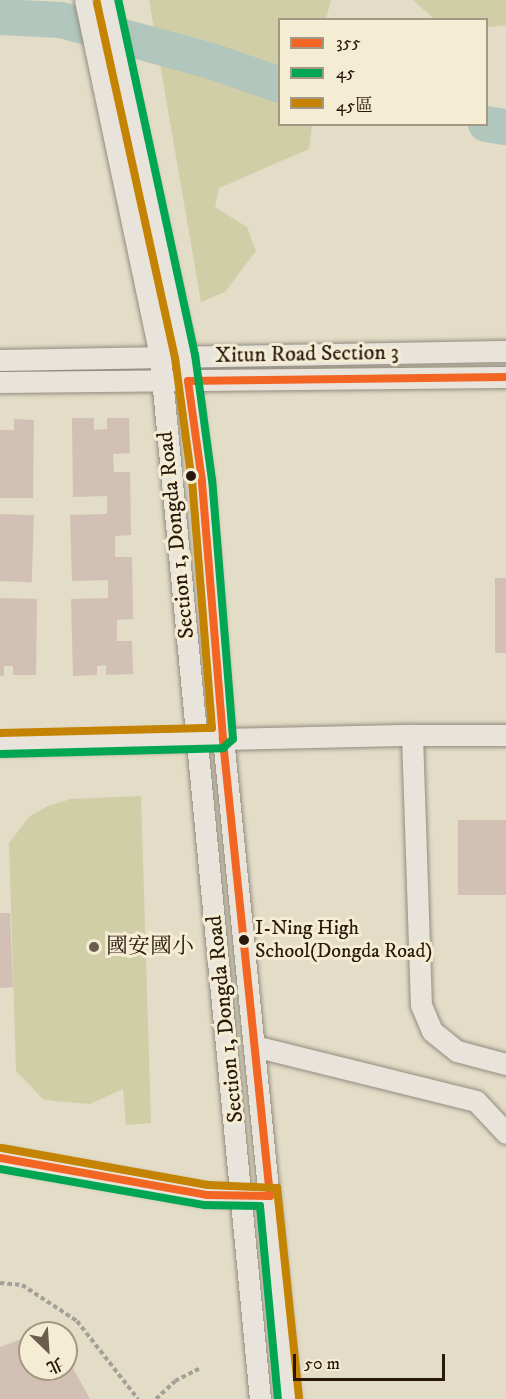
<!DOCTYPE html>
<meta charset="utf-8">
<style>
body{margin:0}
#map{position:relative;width:506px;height:1399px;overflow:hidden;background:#e3dcc7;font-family:"IM FELL DW Pica","Noto Serif TC",serif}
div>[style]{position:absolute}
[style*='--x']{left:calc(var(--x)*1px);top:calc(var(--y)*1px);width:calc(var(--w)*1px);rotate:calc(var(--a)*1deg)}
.green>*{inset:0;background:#cfcea7}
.river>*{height:36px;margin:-18px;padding:0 18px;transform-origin:18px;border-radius:18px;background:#b1c6bc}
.building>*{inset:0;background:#d2c0b4;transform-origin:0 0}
.path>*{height:4px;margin-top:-2px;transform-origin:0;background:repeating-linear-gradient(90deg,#a4a097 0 4.5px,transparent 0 7.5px)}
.roads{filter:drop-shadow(0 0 2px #928c7f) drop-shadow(0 0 2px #928c7f)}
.minor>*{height:21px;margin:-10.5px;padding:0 10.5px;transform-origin:10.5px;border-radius:10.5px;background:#e8e4db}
.bus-1>*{height:8px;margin:-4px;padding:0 4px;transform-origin:4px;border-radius:4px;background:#f26522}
.bus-2>*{height:8px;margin:-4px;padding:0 4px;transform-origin:4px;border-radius:4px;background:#00a651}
.bus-3>*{height:8px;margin:-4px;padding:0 4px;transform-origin:4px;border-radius:4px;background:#c48303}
.dots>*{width:16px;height:16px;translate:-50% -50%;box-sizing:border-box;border:3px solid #f4ecd3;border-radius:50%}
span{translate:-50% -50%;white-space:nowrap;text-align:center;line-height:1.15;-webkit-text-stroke:6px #f4ecd3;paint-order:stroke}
.bus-label{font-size:20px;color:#29190d}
.left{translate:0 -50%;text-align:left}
.street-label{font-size:22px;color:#29190d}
.poi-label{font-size:22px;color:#29190d}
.legend{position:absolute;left:278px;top:18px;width:210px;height:108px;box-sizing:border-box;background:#f4ecd3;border:2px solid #a39884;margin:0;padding:8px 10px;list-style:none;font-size:18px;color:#29190d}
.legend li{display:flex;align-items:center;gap:12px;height:30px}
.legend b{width:30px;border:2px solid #a39884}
.north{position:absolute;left:18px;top:1321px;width:60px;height:60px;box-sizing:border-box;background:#f4ecd3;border:2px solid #a39884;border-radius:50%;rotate:155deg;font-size:16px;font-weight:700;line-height:24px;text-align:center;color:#29190d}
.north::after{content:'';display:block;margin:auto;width:21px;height:27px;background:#6a5d4e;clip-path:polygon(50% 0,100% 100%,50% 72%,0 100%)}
.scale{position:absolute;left:293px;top:1354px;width:152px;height:27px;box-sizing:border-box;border:3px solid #29190d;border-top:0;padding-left:8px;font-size:18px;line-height:21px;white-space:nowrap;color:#29190d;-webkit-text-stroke:4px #f4ecd3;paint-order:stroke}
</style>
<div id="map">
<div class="green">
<i style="clip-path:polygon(149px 0,331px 0,326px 19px,280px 20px,280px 124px,312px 125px,309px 149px,219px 188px,215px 207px,247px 227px,256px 251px,225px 292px,201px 302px)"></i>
<i style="clip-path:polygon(413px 0,506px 0,506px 25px,487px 27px,486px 20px,434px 19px)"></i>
<i style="clip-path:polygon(141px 796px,151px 1123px,126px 1125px,123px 1089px,90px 1104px,53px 1101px,43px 1099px,16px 1071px,9px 843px,30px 816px,48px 806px,71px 799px)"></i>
</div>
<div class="river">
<i style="--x:0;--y:17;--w:61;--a:2.8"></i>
<i style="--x:61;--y:20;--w:156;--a:15.3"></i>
<i style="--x:211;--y:61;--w:73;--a:19.2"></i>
<i style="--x:486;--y:124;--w:20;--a:9"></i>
</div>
<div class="building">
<i style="clip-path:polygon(72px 418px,94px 418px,94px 430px,107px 429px,107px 418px,129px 418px,130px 453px,113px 454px,114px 472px,130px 472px,131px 535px,115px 536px,115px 557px,132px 557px,133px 619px,117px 620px,117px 641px,132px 641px,133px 674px,106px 675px,106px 665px,97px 666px,97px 675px,73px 676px,71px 599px,108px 598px,108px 580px,72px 581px,70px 515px,107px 514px,107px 496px,73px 497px)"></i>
<i style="clip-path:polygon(14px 419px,34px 420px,33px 498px,0 498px,0 430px,14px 430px)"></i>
<i style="left:0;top:514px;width:34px;height:67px;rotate:2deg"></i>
<i style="left:495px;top:578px;width:11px;height:75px"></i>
<i style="clip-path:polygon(0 598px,37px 599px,36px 675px,13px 675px,13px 666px,4px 666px,4px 676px,0 676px)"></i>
<i style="left:506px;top:820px;width:75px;height:48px;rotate:90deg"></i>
<i style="clip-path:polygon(0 913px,10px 913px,13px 987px,0 988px)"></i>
<i style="clip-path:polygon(30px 1336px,30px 1369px,66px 1369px,66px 1356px,90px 1399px,0 1399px,0 1347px)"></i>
</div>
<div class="path">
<i style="--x:0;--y:1283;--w:22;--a:5"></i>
<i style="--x:22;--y:1285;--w:66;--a:33.2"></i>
<i style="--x:77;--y:1321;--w:99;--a:52"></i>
<i style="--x:156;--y:1399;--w:26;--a:-43"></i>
<i style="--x:175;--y:1381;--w:28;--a:-27"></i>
</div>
<div class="roads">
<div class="minor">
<i style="--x:85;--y:0;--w:365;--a:78.1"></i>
<i style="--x:160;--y:357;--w:1047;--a:84.52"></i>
<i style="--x:107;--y:0;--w:364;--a:77.6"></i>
<i style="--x:185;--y:356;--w:126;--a:82.3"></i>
<i style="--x:202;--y:481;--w:258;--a:85.3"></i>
<i style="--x:223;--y:738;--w:664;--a:84.3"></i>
<i style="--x:0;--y:360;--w:506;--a:-1.02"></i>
<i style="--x:0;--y:382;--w:506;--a:-0.57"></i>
<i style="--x:412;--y:735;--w:94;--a:0"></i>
<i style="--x:0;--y:744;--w:412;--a:-1.3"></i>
<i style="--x:412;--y:735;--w:270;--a:88.1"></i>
<i style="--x:421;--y:1005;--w:28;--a:67"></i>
<i style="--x:432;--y:1031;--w:32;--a:39"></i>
<i style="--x:457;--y:1051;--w:51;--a:14.9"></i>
<i style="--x:254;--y:1046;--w:229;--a:13.9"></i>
<i style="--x:476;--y:1101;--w:44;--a:46.8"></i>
<i style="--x:0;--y:1158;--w:210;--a:10.1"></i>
<i style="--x:207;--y:1195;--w:47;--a:1.2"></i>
</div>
</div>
<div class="bus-1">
<i style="--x:0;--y:1158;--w:210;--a:10.1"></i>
<i style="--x:207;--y:1195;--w:63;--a:0.9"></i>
<i style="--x:270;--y:1196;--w:460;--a:-95.9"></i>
<i style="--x:223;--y:738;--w:258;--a:-94.7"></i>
<i style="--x:202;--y:481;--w:101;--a:-98"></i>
<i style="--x:188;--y:381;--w:318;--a:-0.7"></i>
</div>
<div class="bus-2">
<i style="--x:0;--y:754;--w:223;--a:-1.5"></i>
<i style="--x:223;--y:748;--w:13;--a:-42"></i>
<i style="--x:233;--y:739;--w:260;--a:-94.6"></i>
<i style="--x:212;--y:480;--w:126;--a:-97.7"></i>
<i style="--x:195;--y:355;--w:363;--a:-102.2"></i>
<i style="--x:0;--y:1169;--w:208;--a:10"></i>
<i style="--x:205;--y:1205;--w:55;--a:1"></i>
<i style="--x:260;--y:1206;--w:194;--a:84.7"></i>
</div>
<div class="bus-3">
<i style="--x:0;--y:733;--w:212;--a:-1.4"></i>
<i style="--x:212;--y:728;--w:247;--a:-94.6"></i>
<i style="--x:192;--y:482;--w:125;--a:-97.8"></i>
<i style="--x:175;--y:358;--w:364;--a:-102.4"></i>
<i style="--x:2;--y:1148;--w:209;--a:10.2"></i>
<i style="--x:208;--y:1185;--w:69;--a:2.5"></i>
<i style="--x:277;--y:1188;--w:211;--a:84"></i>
</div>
<div class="dots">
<i style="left:191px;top:476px;background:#29190d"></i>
<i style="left:244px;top:940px;background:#29190d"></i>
<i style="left:94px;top:947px;background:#6a5d4e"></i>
</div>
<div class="bus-label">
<span class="left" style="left:255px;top:940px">I-Ning High<br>School(Dongda Road)</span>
</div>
<div class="street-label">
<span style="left:307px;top:354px;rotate:-1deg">Xitun Road Section 3</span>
<span style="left:176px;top:535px;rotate:-96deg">Section 1, Dongda Road</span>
<span style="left:225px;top:1019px;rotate:-96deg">Section 1, Dongda Road</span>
</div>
<div class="poi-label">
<span class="left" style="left:106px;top:947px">國安國小</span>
</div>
<ul class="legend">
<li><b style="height:8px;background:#f26522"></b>355</li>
<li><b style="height:8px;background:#00a651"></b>45</li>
<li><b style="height:8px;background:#c48303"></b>45區</li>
</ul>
<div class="north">北</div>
<div class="scale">50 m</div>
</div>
